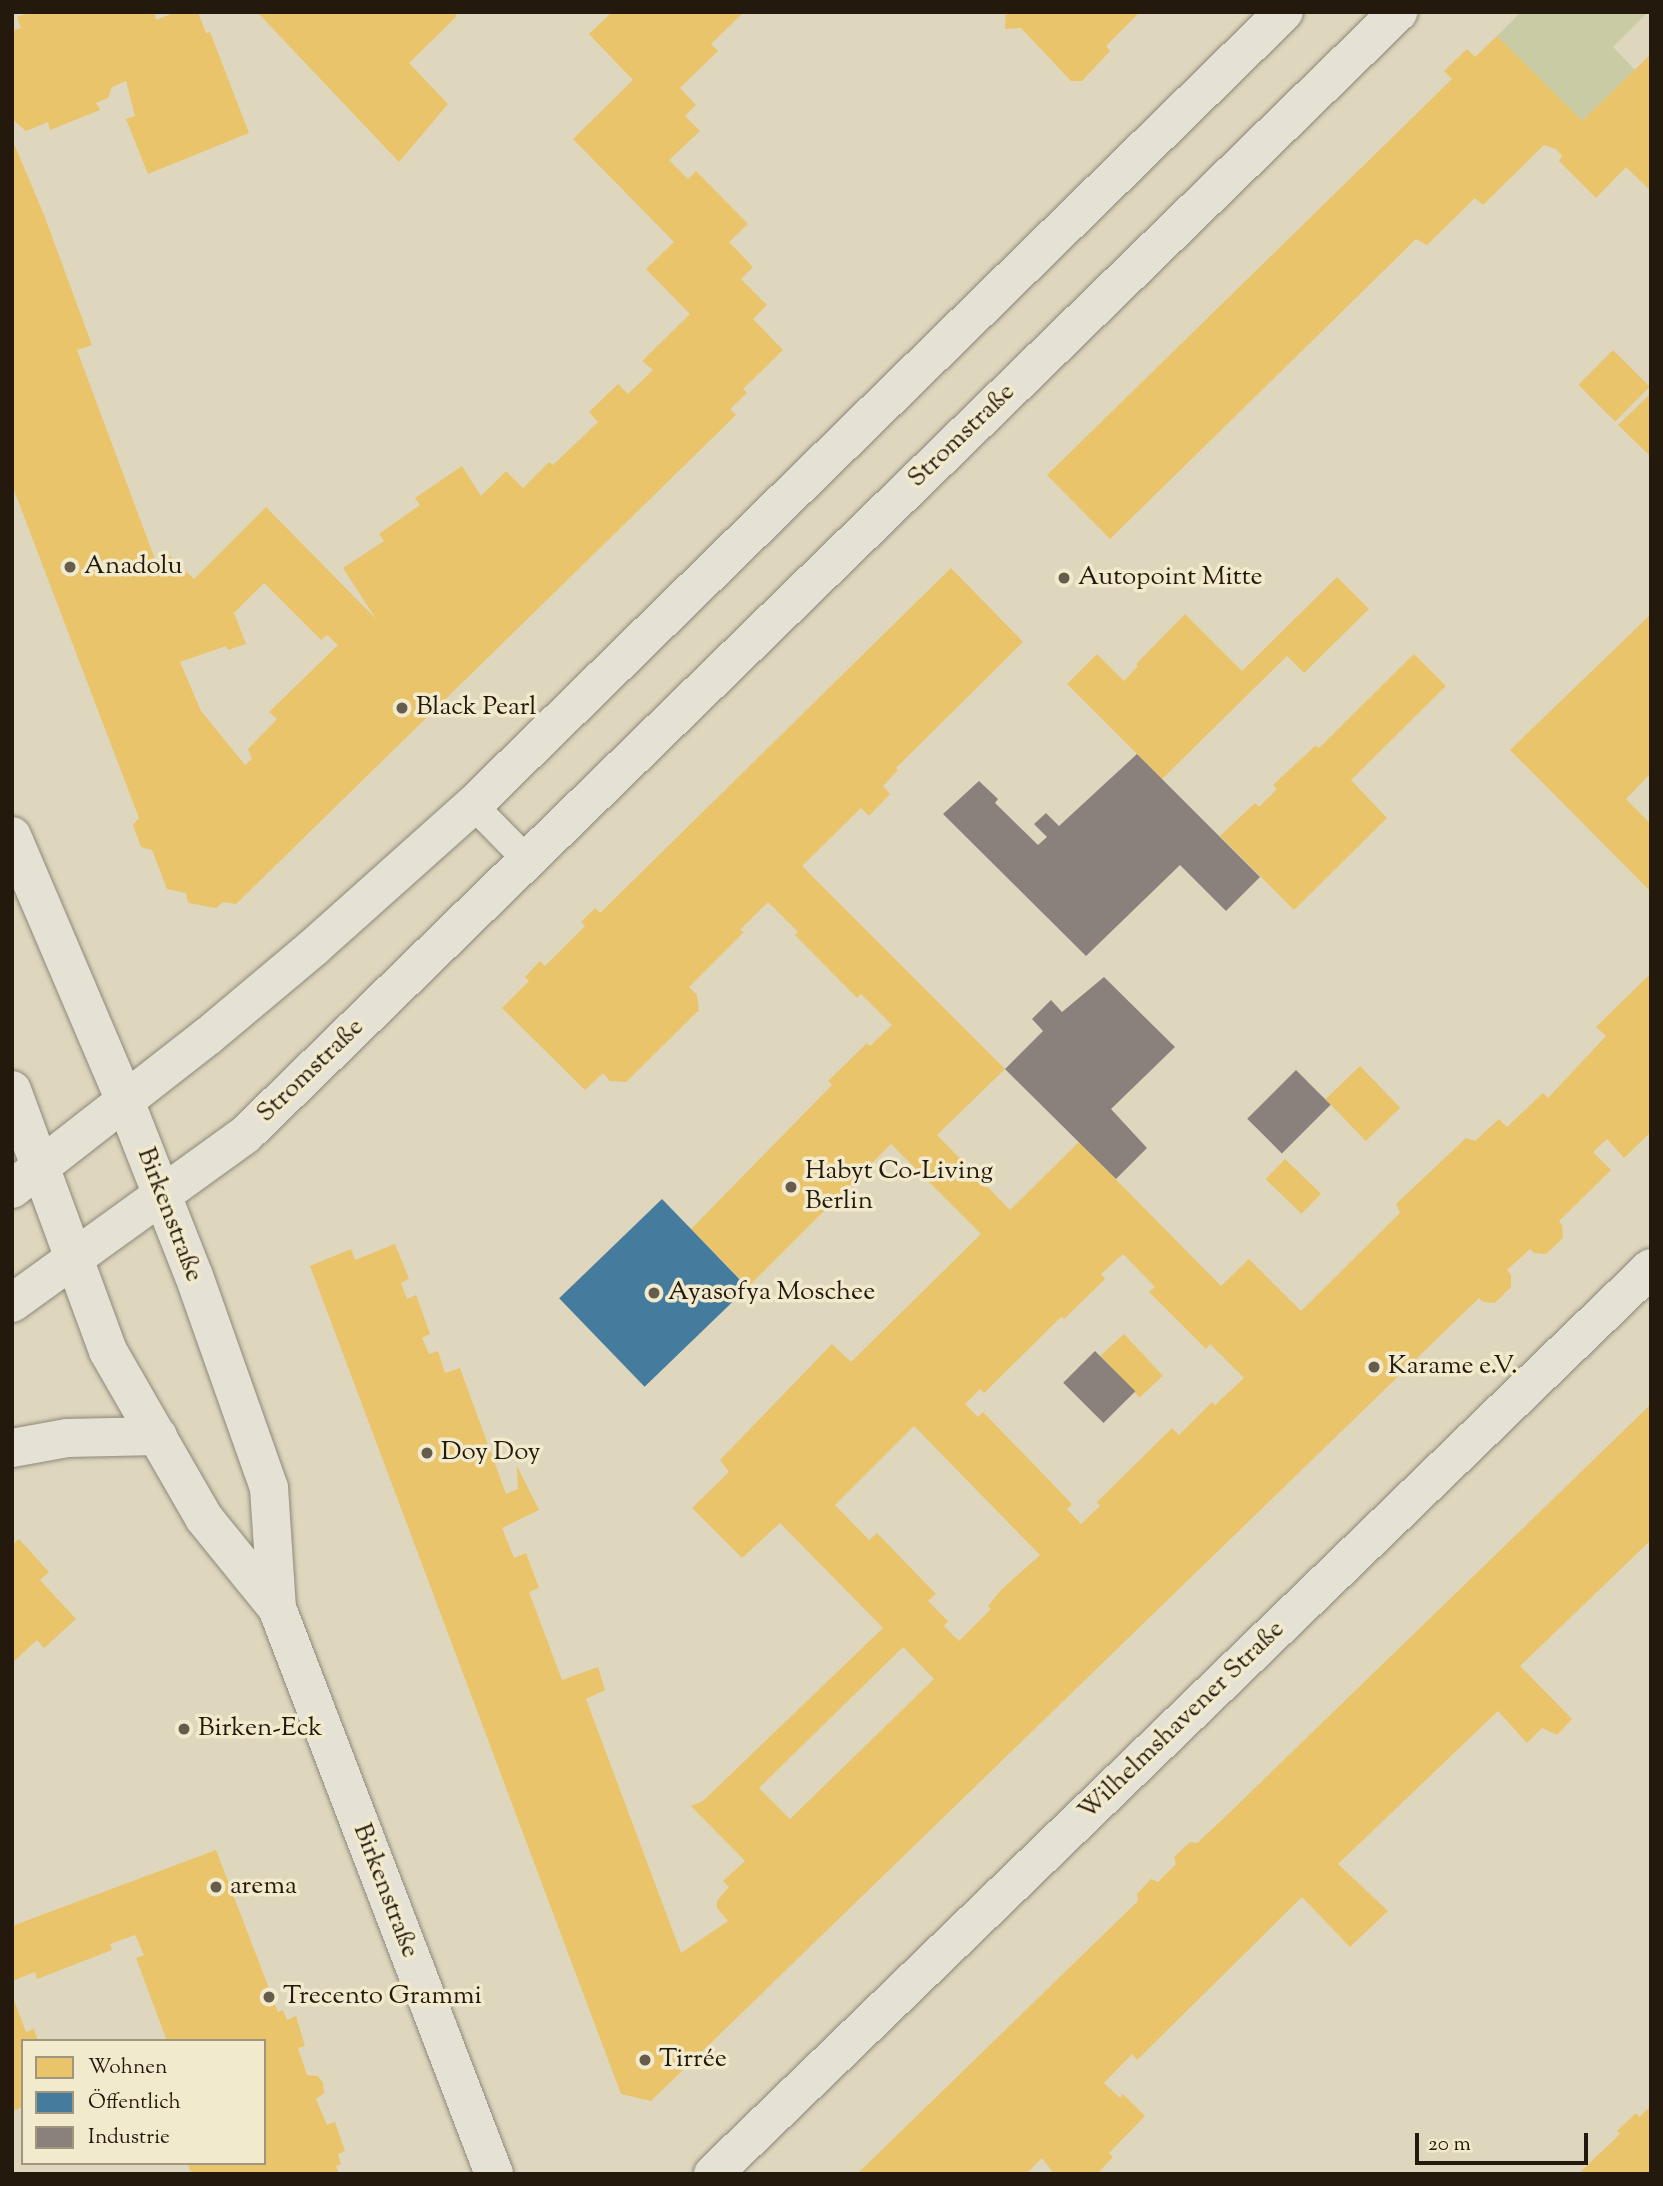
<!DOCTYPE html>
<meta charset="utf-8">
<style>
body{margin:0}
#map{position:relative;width:1663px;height:2186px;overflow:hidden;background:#ded7be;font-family:"Sorts Mill Goudy",serif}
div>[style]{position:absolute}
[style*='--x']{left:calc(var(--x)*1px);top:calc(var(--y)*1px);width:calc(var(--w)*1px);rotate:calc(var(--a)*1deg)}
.green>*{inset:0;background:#c8cba3}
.homes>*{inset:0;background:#e9c46a;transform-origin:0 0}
.public>*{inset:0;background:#457b9d;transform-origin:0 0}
.industry>*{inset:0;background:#8a817c;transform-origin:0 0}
.roads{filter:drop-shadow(0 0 2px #8e8879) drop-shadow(0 0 2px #8e8879)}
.lane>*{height:28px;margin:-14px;padding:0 14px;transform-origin:14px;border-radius:14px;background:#e5e1d4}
.street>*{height:38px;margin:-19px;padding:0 19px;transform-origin:19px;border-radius:19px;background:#e5e1d4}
.secondary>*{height:38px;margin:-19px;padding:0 19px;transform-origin:19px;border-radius:19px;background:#e5e1d4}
.dots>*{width:19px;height:19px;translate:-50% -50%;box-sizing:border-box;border:4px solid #f2eacc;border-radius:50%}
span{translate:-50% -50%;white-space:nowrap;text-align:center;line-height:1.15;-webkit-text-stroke:7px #f2eacc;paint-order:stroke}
.street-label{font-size:26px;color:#24190d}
.poi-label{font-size:26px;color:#24190d}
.left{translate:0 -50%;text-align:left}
.frame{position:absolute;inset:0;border:14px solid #24190d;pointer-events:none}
.legend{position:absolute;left:21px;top:2039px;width:245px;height:126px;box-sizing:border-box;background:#f2eacc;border:2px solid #a09680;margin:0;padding:9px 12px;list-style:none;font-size:21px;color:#24190d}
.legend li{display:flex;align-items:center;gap:14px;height:35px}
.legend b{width:35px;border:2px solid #a09680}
.scale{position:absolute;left:1415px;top:2133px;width:173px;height:32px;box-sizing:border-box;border:4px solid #24190d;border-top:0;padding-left:9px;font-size:21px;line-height:24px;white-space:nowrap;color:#24190d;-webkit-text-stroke:5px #f2eacc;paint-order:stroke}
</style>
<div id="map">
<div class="green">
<i style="clip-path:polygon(1521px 12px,1648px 12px,1613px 47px,1635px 70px,1582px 121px,1497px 36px)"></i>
</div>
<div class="homes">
<i style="clip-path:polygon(30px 12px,154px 12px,156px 20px,176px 12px,198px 12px,206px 33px,210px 32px,249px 133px,148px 174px,126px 119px,135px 116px,126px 81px,112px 87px,108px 98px,96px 103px,100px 110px,50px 130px,48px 122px,26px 131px,12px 119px,12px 31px,21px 28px,17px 17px)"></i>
<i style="clip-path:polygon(257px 12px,453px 12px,457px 16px,409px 63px,448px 104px,399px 162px)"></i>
<i style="clip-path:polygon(evenodd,612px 12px,744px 12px,711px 44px,718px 51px,680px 88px,696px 105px,685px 116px,700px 131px,669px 160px,688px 179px,696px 171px,748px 224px,729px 242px,753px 267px,741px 279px,767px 305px,753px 319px,783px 350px,743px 389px,747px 393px,730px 409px,736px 415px,236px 904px,223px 902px,216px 908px,188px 903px,186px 893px,167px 889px,152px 850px,141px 847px,133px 825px,139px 818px,12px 485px,12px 146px,15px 146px,44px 215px,92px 345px,77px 350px,156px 562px,170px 556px,194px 579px,266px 507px,376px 619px,343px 568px,384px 541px,379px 534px,420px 505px,415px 498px,462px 466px,481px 496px,506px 471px,523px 488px,549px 462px,553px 465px,598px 422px,589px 412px,618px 384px,628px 394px,653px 370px,642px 361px,690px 314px,646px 269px,674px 242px,573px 139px,633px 80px,589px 34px,612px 12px,264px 583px,321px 640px,327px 635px,338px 645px,269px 712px,277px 719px,248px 749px,252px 759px,245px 765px,201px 711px,180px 662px,226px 646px,228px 650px,246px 644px,234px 613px,264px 583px)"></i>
<i style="clip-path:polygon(1006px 12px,1140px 12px,1106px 46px,1110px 51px,1082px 81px,1071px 81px,1021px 28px,1005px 29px)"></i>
<i style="clip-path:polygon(1497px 36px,1582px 121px,1651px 54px,1651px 191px,1626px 167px,1596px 198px,1559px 161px,1562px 156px,1556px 149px,1544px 145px,1483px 205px,1475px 198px,1427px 245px,1416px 239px,1110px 539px,1047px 475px,1452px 79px,1444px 71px,1467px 49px,1475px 57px)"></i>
<i style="left:1613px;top:350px;width:52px;height:49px;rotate:45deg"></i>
<i style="clip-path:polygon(1649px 395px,1651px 397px,1651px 457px,1618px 425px)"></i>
<i style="clip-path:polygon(evenodd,951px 568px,1023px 642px,896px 768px,898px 770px,883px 786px,890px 794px,869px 816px,861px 808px,802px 866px,1005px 1069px,937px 1135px,1010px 1210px,1079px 1142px,1221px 1286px,1249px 1259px,1301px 1311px,1400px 1213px,1396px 1204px,1466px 1138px,1475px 1141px,1499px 1119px,1507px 1127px,1543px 1093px,1548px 1098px,1606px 1036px,1596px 1027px,1651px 973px,1651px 1132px,1624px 1158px,1607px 1139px,1593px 1152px,1611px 1170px,1559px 1221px,1562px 1225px,1563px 1238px,1546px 1254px,1534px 1253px,1530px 1249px,1507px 1270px,1511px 1275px,1511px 1287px,1495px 1303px,1483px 1302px,1479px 1298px,651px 2101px,621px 2094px,310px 1266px,351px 1249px,355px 1260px,395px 1244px,409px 1279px,401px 1283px,407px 1299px,416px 1295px,430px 1334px,422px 1338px,429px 1354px,438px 1351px,445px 1373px,460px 1368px,506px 1494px,518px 1489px,517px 1466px,539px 1510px,502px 1528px,514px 1558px,526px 1553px,539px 1588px,529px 1592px,562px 1680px,598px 1667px,605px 1690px,586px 1699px,681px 1953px,728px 1921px,717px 1908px,717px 1901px,729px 1887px,723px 1881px,745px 1861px,691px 1806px,703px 1801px,883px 1628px,780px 1523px,742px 1558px,692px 1508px,729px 1472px,720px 1460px,832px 1344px,851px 1362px,981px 1234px,891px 1144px,748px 1287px,691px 1229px,832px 1085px,828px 1081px,867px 1043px,870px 1046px,892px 1025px,861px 994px,857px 998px,795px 935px,798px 932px,768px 902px,740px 930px,744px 932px,689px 987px,697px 995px,699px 1010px,626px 1082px,610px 1081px,603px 1073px,585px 1090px,502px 1008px,529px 981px,525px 977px,540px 961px,545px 966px,585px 926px,581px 922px,595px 908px,600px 913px,951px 568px,1123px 1254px,1155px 1287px,1149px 1292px,1206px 1349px,1210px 1344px,1244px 1378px,1215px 1405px,1212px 1402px,1179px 1435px,1172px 1428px,1097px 1502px,1100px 1506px,1081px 1524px,1067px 1509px,1072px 1504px,983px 1412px,978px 1417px,965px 1404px,980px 1389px,984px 1393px,1061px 1317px,1064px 1319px,1105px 1279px,1101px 1274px,1123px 1254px,951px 568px,914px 1426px,1040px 1555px,1002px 1589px,988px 1606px,991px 1609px,959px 1641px,944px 1626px,948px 1621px,928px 1601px,936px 1594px,877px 1533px,869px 1540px,835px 1505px,914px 1426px,951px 568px,903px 1647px,934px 1679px,790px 1819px,759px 1788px,903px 1647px)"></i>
<i style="clip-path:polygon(1337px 577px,1369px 609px,1304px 673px,1287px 656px,1162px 779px,1067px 684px,1097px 654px,1124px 681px,1138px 666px,1136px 664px,1185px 614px,1242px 671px)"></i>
<i style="clip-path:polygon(1651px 614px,1651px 773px,1626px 799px,1651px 824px,1651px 892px,1510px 750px)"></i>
<i style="clip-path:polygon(1414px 654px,1446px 686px,1351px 780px,1387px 818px,1294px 910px,1220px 836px,1255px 803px,1259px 807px,1277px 789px,1273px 785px,1315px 746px,1319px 748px)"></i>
<i style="left:1360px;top:1066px;width:58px;height:48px;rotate:46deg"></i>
<i style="left:1285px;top:1159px;width:50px;height:28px;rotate:44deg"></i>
<i style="left:1124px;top:1334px;width:57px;height:32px;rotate:47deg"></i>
<i style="clip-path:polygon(1651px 1404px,1651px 1540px,1520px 1666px,1572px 1719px,1557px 1735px,1542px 1728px,1527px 1743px,1498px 1711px,1338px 1864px,1388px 1911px,1350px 1947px,1302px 1897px,1137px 2060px,1132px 2054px,1104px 2083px,1120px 2098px,1123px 2094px,1145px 2116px,1109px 2153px,1113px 2157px,1097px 2174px,1054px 2174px,1042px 2158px,1026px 2174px,857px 2174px,1138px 1901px,1137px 1894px,1151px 1879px,1158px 1882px,1176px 1864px,1174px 1857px,1190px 1842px,1197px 1843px,1225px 1817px)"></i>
<i style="clip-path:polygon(19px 1539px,49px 1572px,40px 1580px,76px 1619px,44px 1648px,37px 1640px,12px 1663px,12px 1545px)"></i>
<i style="clip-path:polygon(216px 1850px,278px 2012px,283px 2010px,287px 2020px,296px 2016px,305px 2046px,298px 2048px,307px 2075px,318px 2076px,323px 2083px,324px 2093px,316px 2099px,327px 2125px,335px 2122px,345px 2151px,338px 2154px,341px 2164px,336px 2166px,339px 2174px,198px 2174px,190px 2171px,188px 2163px,264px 2163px,264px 2041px,167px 2041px,136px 1958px,144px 1955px,135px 1935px,110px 1944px,112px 1950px,37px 1979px,35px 1972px,12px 1981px,12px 1926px)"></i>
<i style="clip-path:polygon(12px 1995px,26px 2032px,34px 2029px,38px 2041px,23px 2041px,23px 2107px,12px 2111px)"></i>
<i style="clip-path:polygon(1651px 2106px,1651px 2174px,1578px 2174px,1620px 2134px,1617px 2131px,1636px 2113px,1639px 2117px)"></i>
</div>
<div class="public">
<i style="left:662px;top:1199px;width:123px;height:143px;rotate:46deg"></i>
</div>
<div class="industry">
<i style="clip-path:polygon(1137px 754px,1260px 877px,1226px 911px,1180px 865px,1086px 956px,943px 814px,979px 781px,998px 799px,995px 803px,1038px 845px,1047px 837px,1034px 824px,1046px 813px,1059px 826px)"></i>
<i style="clip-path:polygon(1104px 977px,1175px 1047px,1111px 1109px,1147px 1148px,1116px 1179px,1005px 1069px,1043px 1031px,1032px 1019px,1051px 1000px,1062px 1012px)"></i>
<i style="left:1296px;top:1070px;width:49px;height:69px;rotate:45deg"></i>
<i style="left:1095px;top:1351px;width:57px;height:45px;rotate:45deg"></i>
</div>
<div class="roads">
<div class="lane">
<i style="--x:473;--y:805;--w:77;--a:45.5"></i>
</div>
<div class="street">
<i style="--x:12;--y:836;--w:288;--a:66.9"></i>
<i style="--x:125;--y:1101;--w:188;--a:68.5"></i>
<i style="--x:194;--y:1276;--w:225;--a:70.5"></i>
<i style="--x:269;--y:1488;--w:120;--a:86.2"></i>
<i style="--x:277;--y:1608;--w:606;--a:69.02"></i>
<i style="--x:12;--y:1090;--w:278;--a:69.8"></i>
<i style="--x:108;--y:1351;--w:193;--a:60.1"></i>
<i style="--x:204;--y:1518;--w:116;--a:51"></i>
<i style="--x:12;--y:1448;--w:56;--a:-10.3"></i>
<i style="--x:67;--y:1438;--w:91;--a:-1.3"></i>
<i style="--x:713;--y:2174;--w:1304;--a:-44.01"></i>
</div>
<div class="secondary">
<i style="--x:12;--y:1189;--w:249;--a:-38"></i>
<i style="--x:208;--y:1036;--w:138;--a:-40"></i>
<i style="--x:314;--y:947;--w:213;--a:-41.8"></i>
<i style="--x:473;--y:805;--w:1134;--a:-44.36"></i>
<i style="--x:12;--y:1303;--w:287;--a:-35.8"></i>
<i style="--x:245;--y:1135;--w:1610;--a:-44.24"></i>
</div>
</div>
<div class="dots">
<i style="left:70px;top:567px;background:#655c4b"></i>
<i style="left:1064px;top:578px;background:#655c4b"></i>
<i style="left:402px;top:708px;background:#655c4b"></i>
<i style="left:791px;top:1187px;background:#655c4b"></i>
<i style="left:654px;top:1293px;background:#655c4b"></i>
<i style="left:1374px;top:1367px;background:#655c4b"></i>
<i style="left:427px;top:1453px;background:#655c4b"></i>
<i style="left:184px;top:1729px;background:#655c4b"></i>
<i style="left:216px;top:1887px;background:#655c4b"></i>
<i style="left:269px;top:1997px;background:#655c4b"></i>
<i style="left:645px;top:2060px;background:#655c4b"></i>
</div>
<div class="street-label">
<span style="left:962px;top:436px;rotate:-44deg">Stromstraße</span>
<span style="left:311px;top:1071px;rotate:-44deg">Stromstraße</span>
<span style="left:169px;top:1215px;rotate:69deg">Birkenstraße</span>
<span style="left:1182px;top:1721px;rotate:-44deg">Wilhelmshavener Straße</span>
<span style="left:385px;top:1891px;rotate:69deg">Birkenstraße</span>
</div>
<div class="poi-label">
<span class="left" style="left:84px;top:567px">Anadolu</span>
<span class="left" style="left:1078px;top:578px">Autopoint Mitte</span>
<span class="left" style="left:416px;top:708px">Black Pearl</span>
<span class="left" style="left:805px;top:1187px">Habyt Co-Living<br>Berlin</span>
<span class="left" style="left:668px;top:1293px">Ayasofya Moschee</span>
<span class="left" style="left:1388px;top:1367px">Karame e.V.</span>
<span class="left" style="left:441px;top:1453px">Doy Doy</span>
<span class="left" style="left:198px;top:1729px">Birken-Eck</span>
<span class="left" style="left:230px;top:1887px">arema</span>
<span class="left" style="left:283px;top:1997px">Trecento Grammi</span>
<span class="left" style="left:659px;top:2060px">Tirrée</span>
</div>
<div class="frame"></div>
<ul class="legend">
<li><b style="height:19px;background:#e9c46a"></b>Wohnen</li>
<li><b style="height:19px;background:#457b9d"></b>Öffentlich</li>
<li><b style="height:19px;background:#8a817c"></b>Industrie</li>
</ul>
<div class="scale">20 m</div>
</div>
